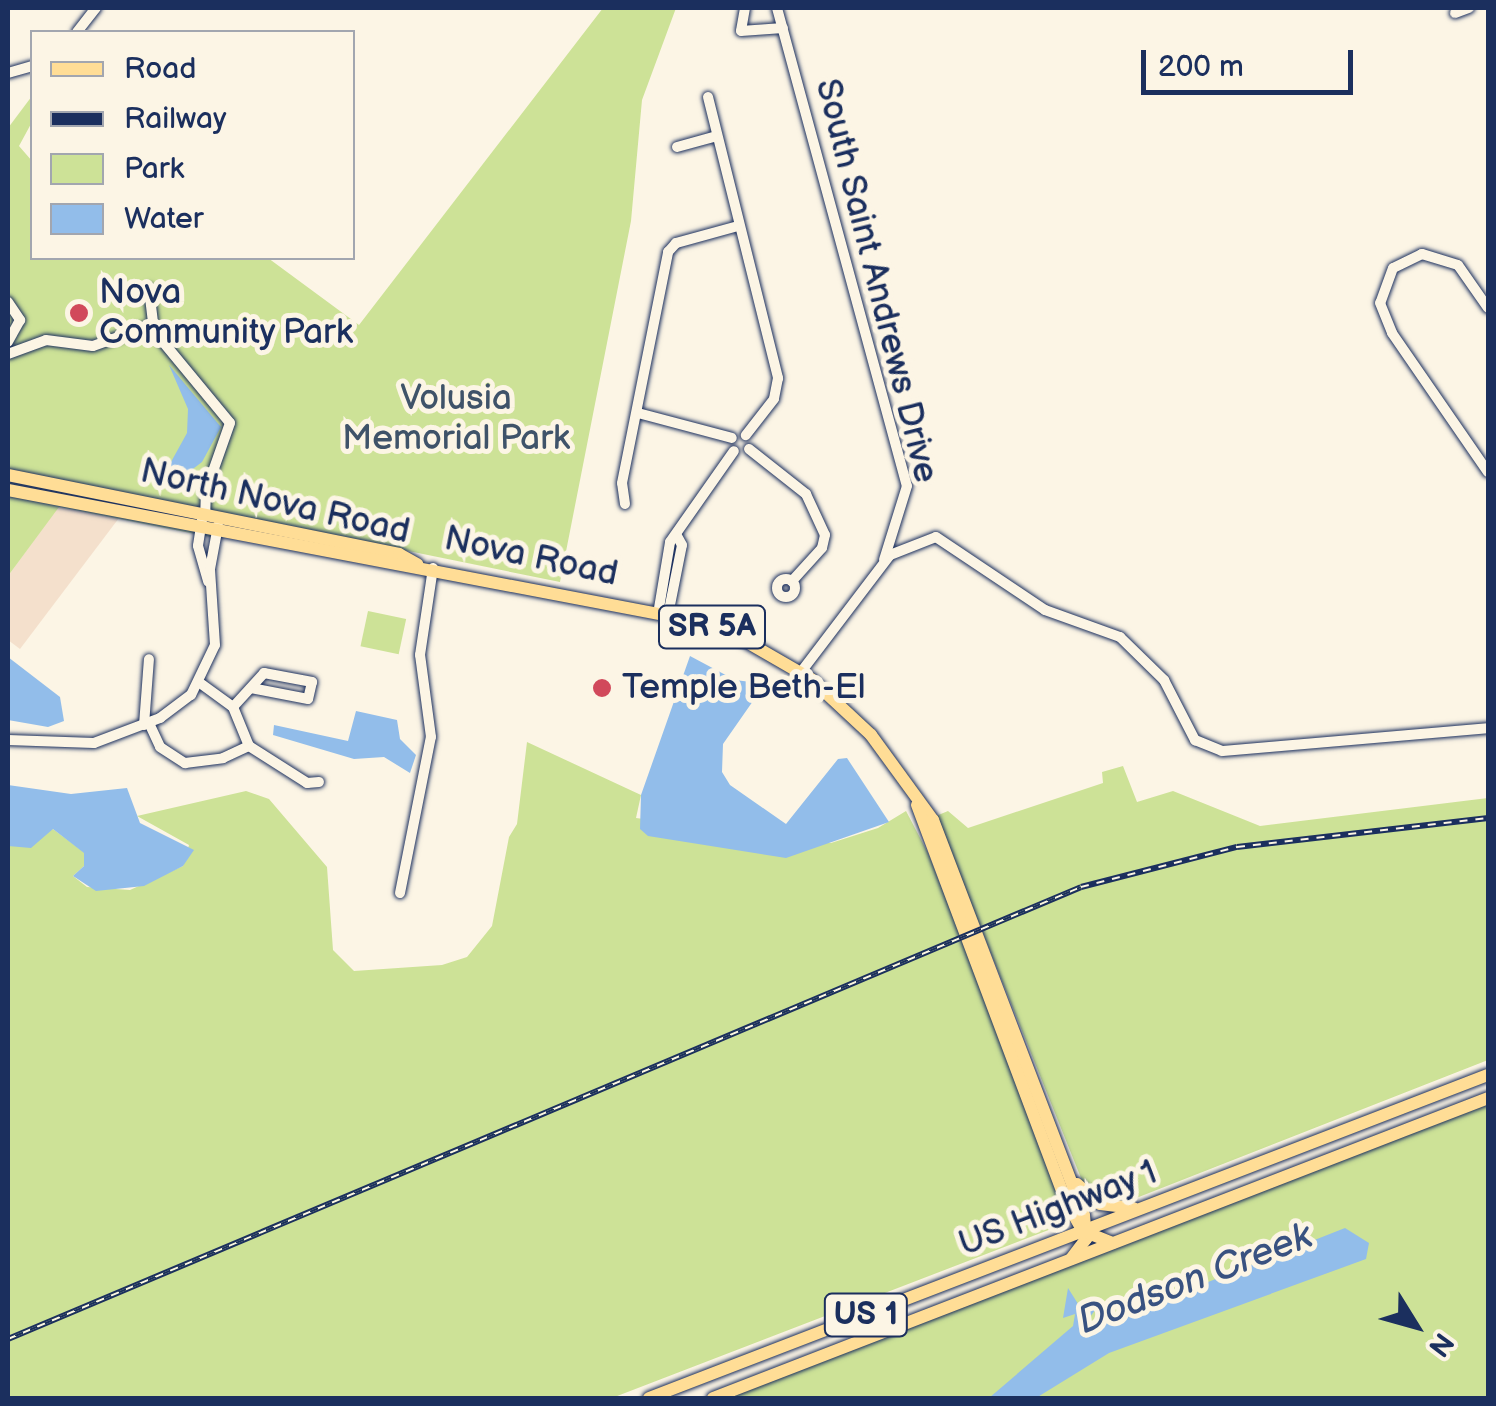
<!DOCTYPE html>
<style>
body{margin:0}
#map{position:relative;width:1496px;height:1406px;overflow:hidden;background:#fcf5e5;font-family:"Balsamiq Sans",sans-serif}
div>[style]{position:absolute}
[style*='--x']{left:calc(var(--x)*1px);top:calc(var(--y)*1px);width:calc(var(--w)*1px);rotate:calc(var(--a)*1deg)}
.built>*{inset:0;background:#f4e0cc}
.green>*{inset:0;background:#cde297;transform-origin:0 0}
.water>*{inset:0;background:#92bdea}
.roads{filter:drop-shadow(0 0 2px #1b2f5e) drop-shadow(0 0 2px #1b2f5e)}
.minor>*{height:10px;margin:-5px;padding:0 5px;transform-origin:5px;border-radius:5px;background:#fcf5e5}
.minor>.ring{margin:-5px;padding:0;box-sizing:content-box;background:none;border:10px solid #fcf5e5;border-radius:50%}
.major>*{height:12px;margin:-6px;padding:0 6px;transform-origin:6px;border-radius:6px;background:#ffdd96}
.rail>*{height:6px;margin-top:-3px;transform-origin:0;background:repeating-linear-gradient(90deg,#fcf5e5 0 8px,#1b2f5e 0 16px);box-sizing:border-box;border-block:2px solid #1b2f5e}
.dots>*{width:28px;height:28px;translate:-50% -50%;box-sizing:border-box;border:5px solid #fcf5e5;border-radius:50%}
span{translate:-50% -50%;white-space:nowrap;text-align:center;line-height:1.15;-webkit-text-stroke:10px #fcf5e5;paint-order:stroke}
.shield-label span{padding:2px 8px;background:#fcf5e5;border:2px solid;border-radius:8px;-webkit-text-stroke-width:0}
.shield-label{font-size:32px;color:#1b2f5e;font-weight:700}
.street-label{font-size:35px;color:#1b2f5e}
.poi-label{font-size:35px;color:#1b2f5e}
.left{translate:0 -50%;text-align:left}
.park-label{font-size:35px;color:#3f5369}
.water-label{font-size:38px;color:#395281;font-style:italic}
.frame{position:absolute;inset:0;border:10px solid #1b2f5e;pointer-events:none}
.legend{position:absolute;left:30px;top:30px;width:325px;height:230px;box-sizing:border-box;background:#fcf5e5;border:2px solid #a2a6af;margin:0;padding:12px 18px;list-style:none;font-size:30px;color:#1b2f5e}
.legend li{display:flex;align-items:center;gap:20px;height:50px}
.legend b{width:50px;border:2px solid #a2a6af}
.north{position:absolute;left:1366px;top:1276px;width:100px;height:100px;-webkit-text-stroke:8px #fcf5e5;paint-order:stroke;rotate:127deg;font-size:28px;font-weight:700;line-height:40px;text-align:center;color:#1b2f5e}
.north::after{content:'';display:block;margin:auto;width:35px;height:45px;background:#1b2f5e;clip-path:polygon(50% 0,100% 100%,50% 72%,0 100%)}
.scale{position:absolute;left:1141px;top:50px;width:212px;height:45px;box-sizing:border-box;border:5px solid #1b2f5e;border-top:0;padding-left:12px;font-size:30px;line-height:35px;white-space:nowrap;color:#1b2f5e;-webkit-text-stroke:8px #fcf5e5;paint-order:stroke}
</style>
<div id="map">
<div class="built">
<i style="clip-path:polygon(58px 507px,119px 518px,20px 649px,8px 640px,8px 576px)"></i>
</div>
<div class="green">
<i style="clip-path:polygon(603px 8px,676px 8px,642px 100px,631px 221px,560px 582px,227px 514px,221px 539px,59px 507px,8px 576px,8px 128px,32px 96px,32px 122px,19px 146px,32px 161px,32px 258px,268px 258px,359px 325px)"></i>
<i style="left:368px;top:611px;width:39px;height:36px;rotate:12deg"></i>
<i style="clip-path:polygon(527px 742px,641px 795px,636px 818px,831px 843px,878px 828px,906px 811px,928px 853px,1072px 1221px,612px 1398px,8px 1398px,8px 846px,53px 829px,85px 853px,84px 866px,73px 876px,87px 887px,130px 890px,183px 866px,189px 845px,137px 816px,246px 791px,269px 799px,327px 867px,333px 950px,354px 971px,442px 965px,467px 957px,492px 926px,509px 837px,517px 824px)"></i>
<i style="clip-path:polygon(1123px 766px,1137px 802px,1173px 791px,1260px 826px,1488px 798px,1488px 1060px,1121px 1204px,1085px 1188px,936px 816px,948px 811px,968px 828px,1103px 783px,1102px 772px)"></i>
<i style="clip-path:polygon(1488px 1098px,1488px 1398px,713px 1398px)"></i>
</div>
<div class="water">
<i style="clip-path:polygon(169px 365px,221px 427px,202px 462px,181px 478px,166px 471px,187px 433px,188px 409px)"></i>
<i style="clip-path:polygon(690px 656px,735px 680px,759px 683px,760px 691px,723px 744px,722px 772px,730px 785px,786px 824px,838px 759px,847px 758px,889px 822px,786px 858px,648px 836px,640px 829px,641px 795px)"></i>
<i style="clip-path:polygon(8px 657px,60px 697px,64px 721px,48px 727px,8px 720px)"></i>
<i style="clip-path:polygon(356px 711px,397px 720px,400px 739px,416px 755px,410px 773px,384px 757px,354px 759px,273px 735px,274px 725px,348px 741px)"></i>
<i style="clip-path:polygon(8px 785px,71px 794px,127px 788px,140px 823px,194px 850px,183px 866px,144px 886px,96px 891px,73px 876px,84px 866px,84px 853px,53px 829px,31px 848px,8px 846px)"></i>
<i style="clip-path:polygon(1345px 1228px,1369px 1243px,1366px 1259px,1109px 1353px,1036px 1398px,989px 1398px,1073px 1326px,1075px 1314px,1063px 1318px,1068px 1288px,1080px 1307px,1096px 1309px,1086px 1322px,1094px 1327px)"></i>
</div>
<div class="roads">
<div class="minor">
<i style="--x:745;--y:8;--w:23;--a:100"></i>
<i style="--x:741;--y:31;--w:42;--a:-4.1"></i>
<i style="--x:777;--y:8;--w:495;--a:74.8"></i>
<i style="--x:907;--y:486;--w:77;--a:107.3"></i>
<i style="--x:1455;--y:13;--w:15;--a:-20"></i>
<i style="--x:77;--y:32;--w:31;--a:-52"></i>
<i style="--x:8;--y:73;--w:25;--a:-16"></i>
<i style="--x:708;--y:97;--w:290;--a:76"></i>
<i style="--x:778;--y:378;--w:21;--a:101"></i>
<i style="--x:774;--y:399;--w:46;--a:127.9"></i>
<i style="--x:677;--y:147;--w:41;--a:-15.4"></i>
<i style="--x:149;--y:289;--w:42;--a:83.2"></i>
<i style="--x:154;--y:331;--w:119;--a:50.4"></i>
<i style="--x:230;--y:423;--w:72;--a:109.4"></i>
<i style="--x:206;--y:491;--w:24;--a:92"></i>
<i style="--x:8;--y:302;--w:22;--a:56"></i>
<i style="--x:20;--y:320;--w:25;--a:119"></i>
<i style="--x:1488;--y:308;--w:52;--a:-124.9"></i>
<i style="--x:1458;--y:265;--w:38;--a:-163"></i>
<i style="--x:1422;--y:254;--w:32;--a:154"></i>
<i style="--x:1393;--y:268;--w:37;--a:110"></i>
<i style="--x:1380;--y:303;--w:32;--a:68"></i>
<i style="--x:1392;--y:333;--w:169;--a:55.4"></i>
<i style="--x:8;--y:354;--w:40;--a:-20.2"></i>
<i style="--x:46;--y:340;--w:47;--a:7.3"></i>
<i style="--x:93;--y:346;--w:63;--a:-19.6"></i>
<i style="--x:638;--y:413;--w:97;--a:14.9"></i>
<i style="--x:749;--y:449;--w:73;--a:38.3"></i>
<i style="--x:806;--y:494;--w:45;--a:65.1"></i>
<i style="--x:825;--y:535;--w:13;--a:103"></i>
<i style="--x:822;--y:548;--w:45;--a:132.3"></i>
<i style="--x:625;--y:504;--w:21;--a:-98"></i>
<i style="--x:622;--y:483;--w:236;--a:-78.7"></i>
<i style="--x:668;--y:252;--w:12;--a:-48"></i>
<i style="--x:676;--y:243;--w:64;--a:-15.3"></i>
<i style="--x:202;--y:520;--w:26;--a:99"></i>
<i style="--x:198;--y:546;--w:37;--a:74"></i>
<i class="ring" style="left:777px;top:579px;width:8px;height:8px"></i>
<i style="--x:658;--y:614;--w:73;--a:-80.5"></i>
<i style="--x:670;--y:542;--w:111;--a:-54.9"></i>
<i style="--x:668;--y:615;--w:71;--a:-78.7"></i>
<i style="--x:682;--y:545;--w:10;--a:-119"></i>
<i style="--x:801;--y:672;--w:147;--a:-52.7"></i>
<i style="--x:890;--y:555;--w:49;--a:-21.4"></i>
<i style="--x:936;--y:537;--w:131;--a:33.8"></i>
<i style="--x:1045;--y:610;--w:80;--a:19.8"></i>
<i style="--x:1120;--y:637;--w:62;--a:44.3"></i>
<i style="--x:1164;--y:680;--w:68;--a:62.7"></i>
<i style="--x:1195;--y:740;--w:29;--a:22"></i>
<i style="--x:1222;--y:751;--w:267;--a:-4.9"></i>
<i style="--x:200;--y:683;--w:41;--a:36"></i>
<i style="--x:233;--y:707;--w:42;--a:67.7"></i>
<i style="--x:249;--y:746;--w:69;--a:32.5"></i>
<i style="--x:307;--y:783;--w:12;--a:-5"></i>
<i style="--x:233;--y:707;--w:46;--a:-47.6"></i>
<i style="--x:264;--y:673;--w:49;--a:10.6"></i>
<i style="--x:312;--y:682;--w:17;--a:103"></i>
<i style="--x:308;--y:699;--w:58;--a:-169.1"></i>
<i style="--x:149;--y:723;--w:26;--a:65"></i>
<i style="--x:160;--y:747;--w:30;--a:33"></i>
<i style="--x:185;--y:763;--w:38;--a:-7"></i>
<i style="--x:223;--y:758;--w:29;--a:-25"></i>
<i style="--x:144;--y:725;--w:66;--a:-85.7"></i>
<i style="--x:8;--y:740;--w:86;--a:2"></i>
<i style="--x:94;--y:743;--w:71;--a:-20.7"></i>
<i style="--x:160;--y:718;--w:39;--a:-37"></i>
<i style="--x:191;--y:695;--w:55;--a:-64.4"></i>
<i style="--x:215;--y:645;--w:76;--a:-93.8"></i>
<i style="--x:210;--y:569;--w:44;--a:-79.5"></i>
<i style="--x:400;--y:893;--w:159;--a:-78.8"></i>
<i style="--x:431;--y:737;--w:83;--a:-97.6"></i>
<i style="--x:420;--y:655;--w:88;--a:-81.5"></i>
</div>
<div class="major">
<i style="--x:8;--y:475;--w:399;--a:11.4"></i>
<i style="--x:399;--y:554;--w:21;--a:29"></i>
<i style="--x:8;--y:490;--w:694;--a:10.79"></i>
<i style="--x:690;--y:620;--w:53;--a:19.8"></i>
<i style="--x:740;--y:638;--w:82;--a:30"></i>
<i style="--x:811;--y:679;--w:82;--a:43"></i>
<i style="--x:871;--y:735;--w:105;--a:53.9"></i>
<i style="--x:933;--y:820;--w:423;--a:69.1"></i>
<i style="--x:1084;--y:1215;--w:24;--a:85"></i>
<i style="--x:1086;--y:1239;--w:25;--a:127"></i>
<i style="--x:917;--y:805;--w:421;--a:69.4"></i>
<i style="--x:1065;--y:1199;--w:37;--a:61"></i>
<i style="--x:1083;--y:1231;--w:32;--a:22"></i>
<i style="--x:1077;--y:1184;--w:30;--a:41"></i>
<i style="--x:1100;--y:1204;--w:34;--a:7"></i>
<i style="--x:649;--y:1398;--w:899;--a:-21.06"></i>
<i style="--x:713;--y:1398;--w:831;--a:-21.16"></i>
</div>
</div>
<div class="rail">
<i style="--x:8;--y:1339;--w:1164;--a:-22.84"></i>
<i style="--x:1081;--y:887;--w:161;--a:-14.4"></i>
<i style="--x:1237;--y:847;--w:253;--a:-6.6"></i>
</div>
<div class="dots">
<i style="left:79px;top:313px;background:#d1495b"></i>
<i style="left:602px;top:688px;background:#d1495b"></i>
</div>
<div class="shield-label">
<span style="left:712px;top:627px">SR 5A</span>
<span style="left:866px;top:1315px">US 1</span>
</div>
<div class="street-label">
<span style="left:876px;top:281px;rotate:76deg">South Saint Andrews Drive</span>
<span style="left:275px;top:502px;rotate:13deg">North Nova Road</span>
<span style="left:531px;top:557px;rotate:12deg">Nova Road</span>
<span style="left:1058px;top:1209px;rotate:-21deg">US Highway 1</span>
</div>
<div class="poi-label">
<span class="left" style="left:99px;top:313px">Nova<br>Community Park</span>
<span class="left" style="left:622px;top:688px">Temple Beth-El</span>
</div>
<div class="park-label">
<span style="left:456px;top:419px">Volusia<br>Memorial Park</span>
</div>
<div class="water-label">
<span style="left:1195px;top:1279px;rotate:-21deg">Dodson Creek</span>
</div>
<div class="frame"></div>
<ul class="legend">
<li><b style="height:12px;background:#ffdd96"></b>Road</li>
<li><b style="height:12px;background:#1b2f5e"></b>Railway</li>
<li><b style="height:28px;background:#cde297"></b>Park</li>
<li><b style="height:28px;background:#92bdea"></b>Water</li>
</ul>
<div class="north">N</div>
<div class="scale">200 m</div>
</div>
